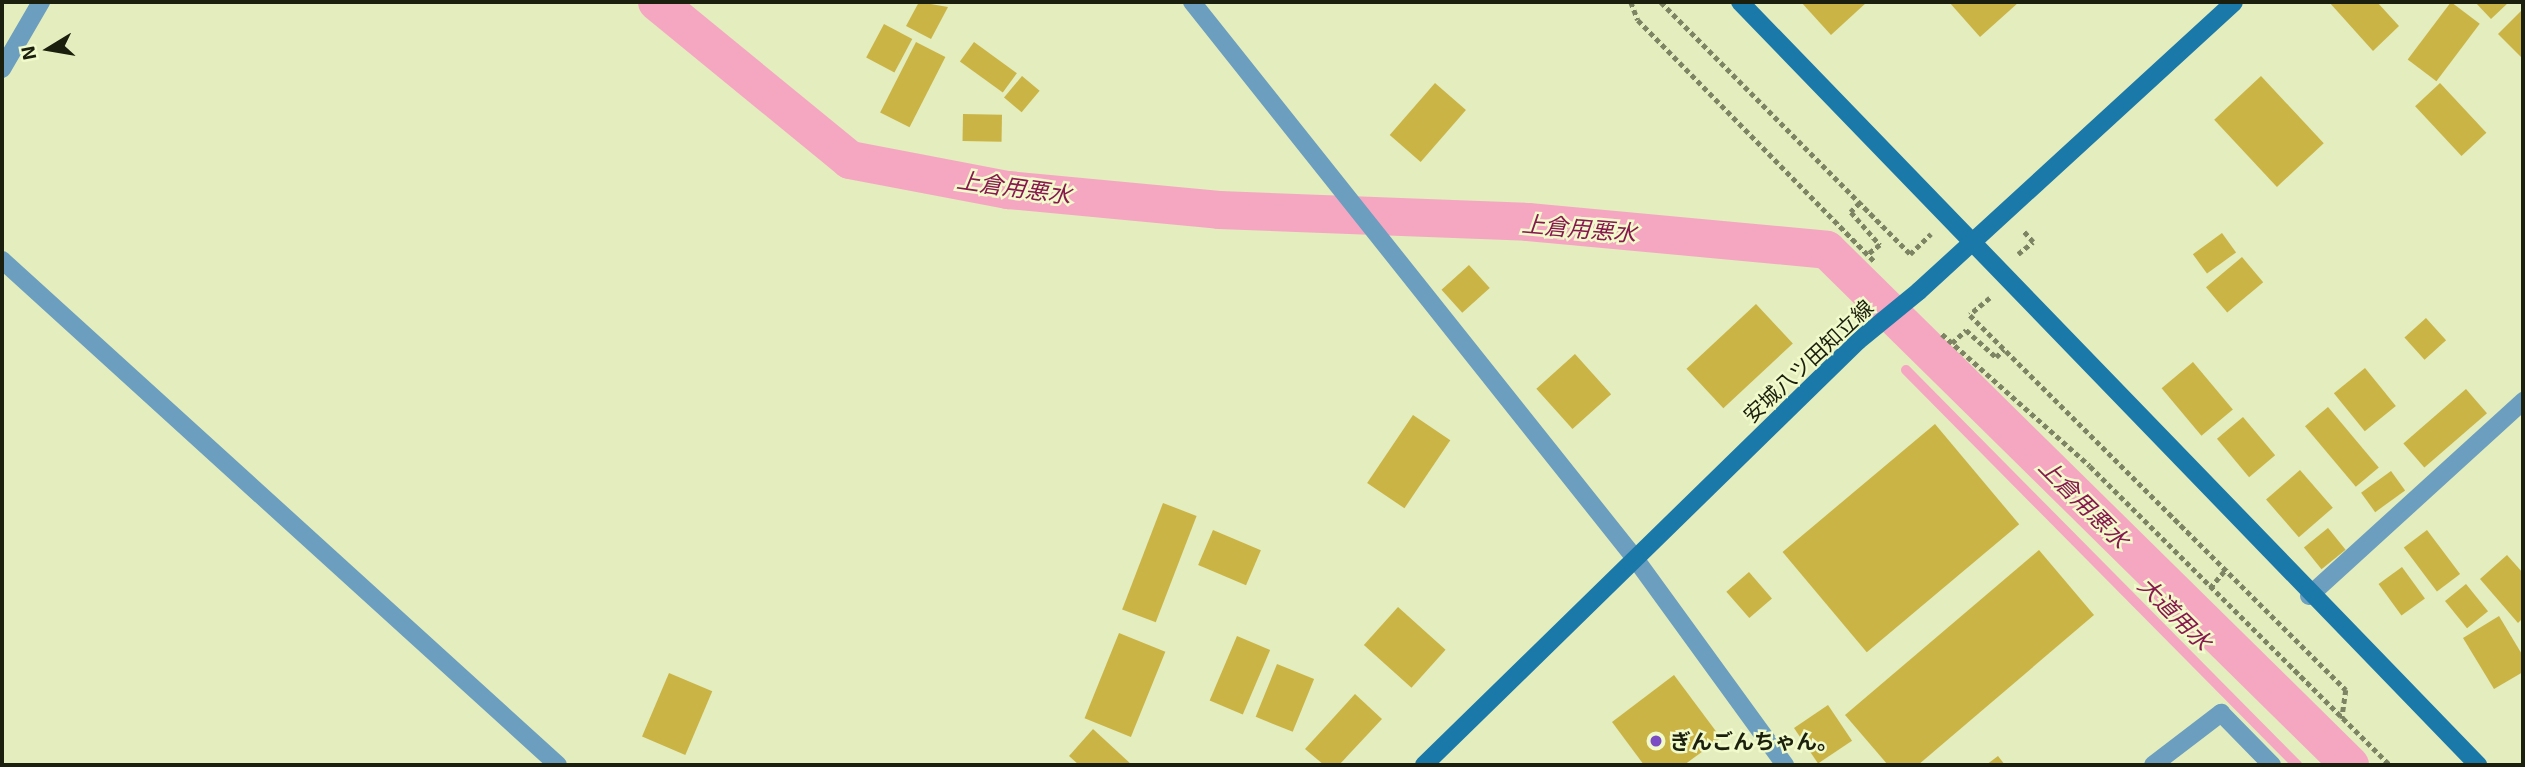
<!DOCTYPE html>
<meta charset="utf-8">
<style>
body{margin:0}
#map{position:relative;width:2525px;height:767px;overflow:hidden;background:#e3edbe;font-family:"Exo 2","Noto Sans JP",sans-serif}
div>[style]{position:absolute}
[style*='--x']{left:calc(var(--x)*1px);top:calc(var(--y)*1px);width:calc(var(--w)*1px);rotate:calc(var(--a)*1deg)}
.stream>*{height:10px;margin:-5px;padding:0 5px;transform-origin:5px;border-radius:5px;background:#f5a7c2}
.canal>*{height:38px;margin:-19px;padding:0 19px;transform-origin:19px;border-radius:19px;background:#f5a7c2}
.building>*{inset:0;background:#cbb446;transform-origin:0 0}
.path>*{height:4.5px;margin-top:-2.25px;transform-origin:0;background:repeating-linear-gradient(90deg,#7d8464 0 5px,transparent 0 8.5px)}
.street>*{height:18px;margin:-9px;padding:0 9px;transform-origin:9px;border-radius:9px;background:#6b9ebf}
.secondary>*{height:18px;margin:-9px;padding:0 9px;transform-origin:9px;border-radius:9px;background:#1b79a9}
.secondary-bridge>*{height:18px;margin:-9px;padding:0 9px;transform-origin:9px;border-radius:9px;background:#1b79a9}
.dots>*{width:19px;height:19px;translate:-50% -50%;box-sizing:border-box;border:4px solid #f0facb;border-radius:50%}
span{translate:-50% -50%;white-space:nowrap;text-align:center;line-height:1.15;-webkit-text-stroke:5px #f0facb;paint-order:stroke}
.street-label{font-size:21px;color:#1b1f0d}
.poi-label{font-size:21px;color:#1b1f0d;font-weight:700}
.left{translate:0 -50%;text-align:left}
.water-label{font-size:23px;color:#89184f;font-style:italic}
.frame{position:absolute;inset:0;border:4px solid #1b1f0d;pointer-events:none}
.north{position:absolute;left:14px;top:14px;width:70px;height:70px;-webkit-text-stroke:5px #f0facb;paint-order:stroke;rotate:259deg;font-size:19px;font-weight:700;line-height:28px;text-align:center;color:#1b1f0d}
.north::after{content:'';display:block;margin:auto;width:24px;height:32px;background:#1b1f0d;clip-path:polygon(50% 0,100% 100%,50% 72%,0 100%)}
</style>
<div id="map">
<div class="stream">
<i style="--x:1906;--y:370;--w:556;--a:45.29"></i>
</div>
<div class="canal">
<i style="--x:657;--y:2;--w:249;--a:39.3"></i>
<i style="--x:850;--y:160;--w:161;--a:10.8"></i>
<i style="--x:1008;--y:190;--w:212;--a:5.4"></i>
<i style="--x:1219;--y:210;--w:309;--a:2.2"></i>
<i style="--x:1528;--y:222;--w:300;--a:5.3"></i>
<i style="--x:1827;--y:250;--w:734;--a:44.56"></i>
</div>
<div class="building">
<i style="clip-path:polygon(919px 2px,948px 7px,931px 39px,906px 26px)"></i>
<i style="clip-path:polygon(1801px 2px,1867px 2px,1831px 35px)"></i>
<i style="clip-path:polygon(1949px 2px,2019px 2px,1980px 37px)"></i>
<i style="clip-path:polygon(2329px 2px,2377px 2px,2399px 26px,2373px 51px)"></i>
<i style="left:2451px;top:2px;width:36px;height:72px;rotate:37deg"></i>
<i style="clip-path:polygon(2475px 2px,2509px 2px,2491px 19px)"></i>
<i style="clip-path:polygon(2523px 9px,2523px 59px,2498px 34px)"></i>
<i style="left:884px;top:24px;width:32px;height:38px;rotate:28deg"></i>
<i style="left:916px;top:42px;width:33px;height:79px;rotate:27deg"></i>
<i style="left:974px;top:42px;width:53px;height:24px;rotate:36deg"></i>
<i style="left:1022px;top:76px;width:23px;height:28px;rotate:40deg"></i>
<i style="left:2261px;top:76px;width:92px;height:64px;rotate:47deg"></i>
<i style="left:1435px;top:83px;width:41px;height:69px;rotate:41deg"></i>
<i style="left:2440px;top:83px;width:68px;height:34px;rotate:47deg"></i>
<i style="left:963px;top:114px;width:39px;height:27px;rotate:1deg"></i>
<i style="left:2222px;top:233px;width:24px;height:36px;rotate:54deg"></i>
<i style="left:2242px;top:257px;width:33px;height:47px;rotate:50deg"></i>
<i style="left:1469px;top:265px;width:31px;height:37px;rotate:48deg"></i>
<i style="left:1756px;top:304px;width:54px;height:95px;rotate:47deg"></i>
<i style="left:2426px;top:318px;width:30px;height:29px;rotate:48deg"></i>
<i style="left:1575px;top:354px;width:54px;height:52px;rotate:48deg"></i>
<i style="left:2193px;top:362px;width:62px;height:41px;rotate:50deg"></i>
<i style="left:2365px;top:368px;width:49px;height:40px;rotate:51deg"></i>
<i style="left:2466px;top:389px;width:32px;height:83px;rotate:49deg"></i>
<i style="left:2328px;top:407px;width:79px;height:30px;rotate:50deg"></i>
<i style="left:1413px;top:415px;width:45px;height:82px;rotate:34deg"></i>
<i style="left:2243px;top:417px;width:50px;height:34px;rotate:50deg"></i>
<i style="left:1935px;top:424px;width:131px;height:199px;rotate:50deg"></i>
<i style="left:2300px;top:470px;width:50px;height:45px;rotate:49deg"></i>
<i style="left:2391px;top:471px;width:24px;height:37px;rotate:54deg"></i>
<i style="left:1163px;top:503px;width:36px;height:114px;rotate:21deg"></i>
<i style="left:2328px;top:528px;width:28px;height:31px;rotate:51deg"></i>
<i style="left:1213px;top:530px;width:52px;height:38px;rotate:23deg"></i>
<i style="left:2427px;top:530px;width:55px;height:29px;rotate:53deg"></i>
<i style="clip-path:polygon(2039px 550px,2094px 615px,1918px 765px,1888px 765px,1845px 715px)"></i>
<i style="clip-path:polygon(2507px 555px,2523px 573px,2523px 618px,2518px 623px,2480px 579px)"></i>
<i style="left:2402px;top:567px;width:39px;height:29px;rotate:54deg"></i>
<i style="left:1749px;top:572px;width:35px;height:30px;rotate:49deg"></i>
<i style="left:2466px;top:584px;width:35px;height:27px;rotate:51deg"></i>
<i style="left:1398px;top:607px;width:64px;height:51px;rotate:42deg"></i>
<i style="clip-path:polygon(2499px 616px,2523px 656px,2523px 672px,2494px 689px,2463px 638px)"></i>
<i style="left:1119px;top:633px;width:50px;height:92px;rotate:22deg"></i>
<i style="left:1237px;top:636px;width:36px;height:70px;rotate:23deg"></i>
<i style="left:1277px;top:664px;width:40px;height:57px;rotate:22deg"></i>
<i style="left:669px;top:673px;width:47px;height:69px;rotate:23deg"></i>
<i style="clip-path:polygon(1674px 675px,1721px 738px,1684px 765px,1644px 765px,1612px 722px)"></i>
<i style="clip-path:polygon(1355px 694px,1382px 719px,1339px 765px,1324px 765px,1305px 749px)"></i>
<i style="left:1828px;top:705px;width:43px;height:41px;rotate:56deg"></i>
<i style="clip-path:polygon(1093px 729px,1132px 765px,1079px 765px,1069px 756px)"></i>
<i style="clip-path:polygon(1998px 756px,2005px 765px,1986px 765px)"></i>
</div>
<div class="path">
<i style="--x:1631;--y:2;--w:19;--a:69"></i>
<i style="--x:1638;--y:20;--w:340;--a:45.6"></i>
<i style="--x:1661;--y:2;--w:354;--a:45.3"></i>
<i style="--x:1910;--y:254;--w:29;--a:-44"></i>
<i style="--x:1860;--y:203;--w:13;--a:135"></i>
<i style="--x:1851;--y:212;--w:44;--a:48.7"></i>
<i style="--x:1880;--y:245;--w:16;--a:142"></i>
<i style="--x:2018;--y:254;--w:19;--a:-39"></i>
<i style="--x:2033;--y:242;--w:15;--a:-132"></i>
<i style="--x:1990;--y:298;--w:26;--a:140"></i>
<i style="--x:1970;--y:315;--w:531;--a:44.92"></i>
<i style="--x:2346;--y:690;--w:29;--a:98"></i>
<i style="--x:1942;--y:334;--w:198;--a:41.7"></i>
<i style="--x:2090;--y:466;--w:424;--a:44.9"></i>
<i style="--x:1952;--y:343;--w:19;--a:-43"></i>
<i style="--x:1966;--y:330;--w:40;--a:42"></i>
<i style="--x:1996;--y:357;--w:11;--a:-45"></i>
<i style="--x:2210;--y:588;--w:26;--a:-50"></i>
</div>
<div class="street">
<i style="--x:1192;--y:2;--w:709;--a:51.47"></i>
<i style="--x:1634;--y:557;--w:257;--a:54"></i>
<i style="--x:2;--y:69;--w:78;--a:-59.8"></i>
<i style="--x:2;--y:260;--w:751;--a:42.25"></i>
<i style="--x:2309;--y:596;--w:290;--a:-42.3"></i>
<i style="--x:2153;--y:765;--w:86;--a:-37.4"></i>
<i style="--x:2221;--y:713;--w:73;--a:45.6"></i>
</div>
<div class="secondary">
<i style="--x:1740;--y:2;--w:1062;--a:45.95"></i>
<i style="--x:1919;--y:291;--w:427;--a:-42.5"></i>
<i style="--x:1424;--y:765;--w:607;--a:-44.33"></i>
</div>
<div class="secondary-bridge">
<i style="--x:1858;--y:341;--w:79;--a:-39.3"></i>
</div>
<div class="dots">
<i style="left:1656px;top:741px;background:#7a4dc5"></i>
</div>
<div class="street-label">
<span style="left:1808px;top:361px;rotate:-43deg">安城八ツ田知立線</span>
</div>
<div class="poi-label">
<span class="left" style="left:1670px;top:741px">ぎんごんちゃん。</span>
</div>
<div class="water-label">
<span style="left:1014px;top:187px;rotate:8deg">上倉用悪水</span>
<span style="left:1579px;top:228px;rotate:5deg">上倉用悪水</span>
<span style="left:2084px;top:503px;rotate:45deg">上倉用悪水</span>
<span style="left:2175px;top:613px;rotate:45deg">大道用水</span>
</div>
<div class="frame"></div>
<div class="north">N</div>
</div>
